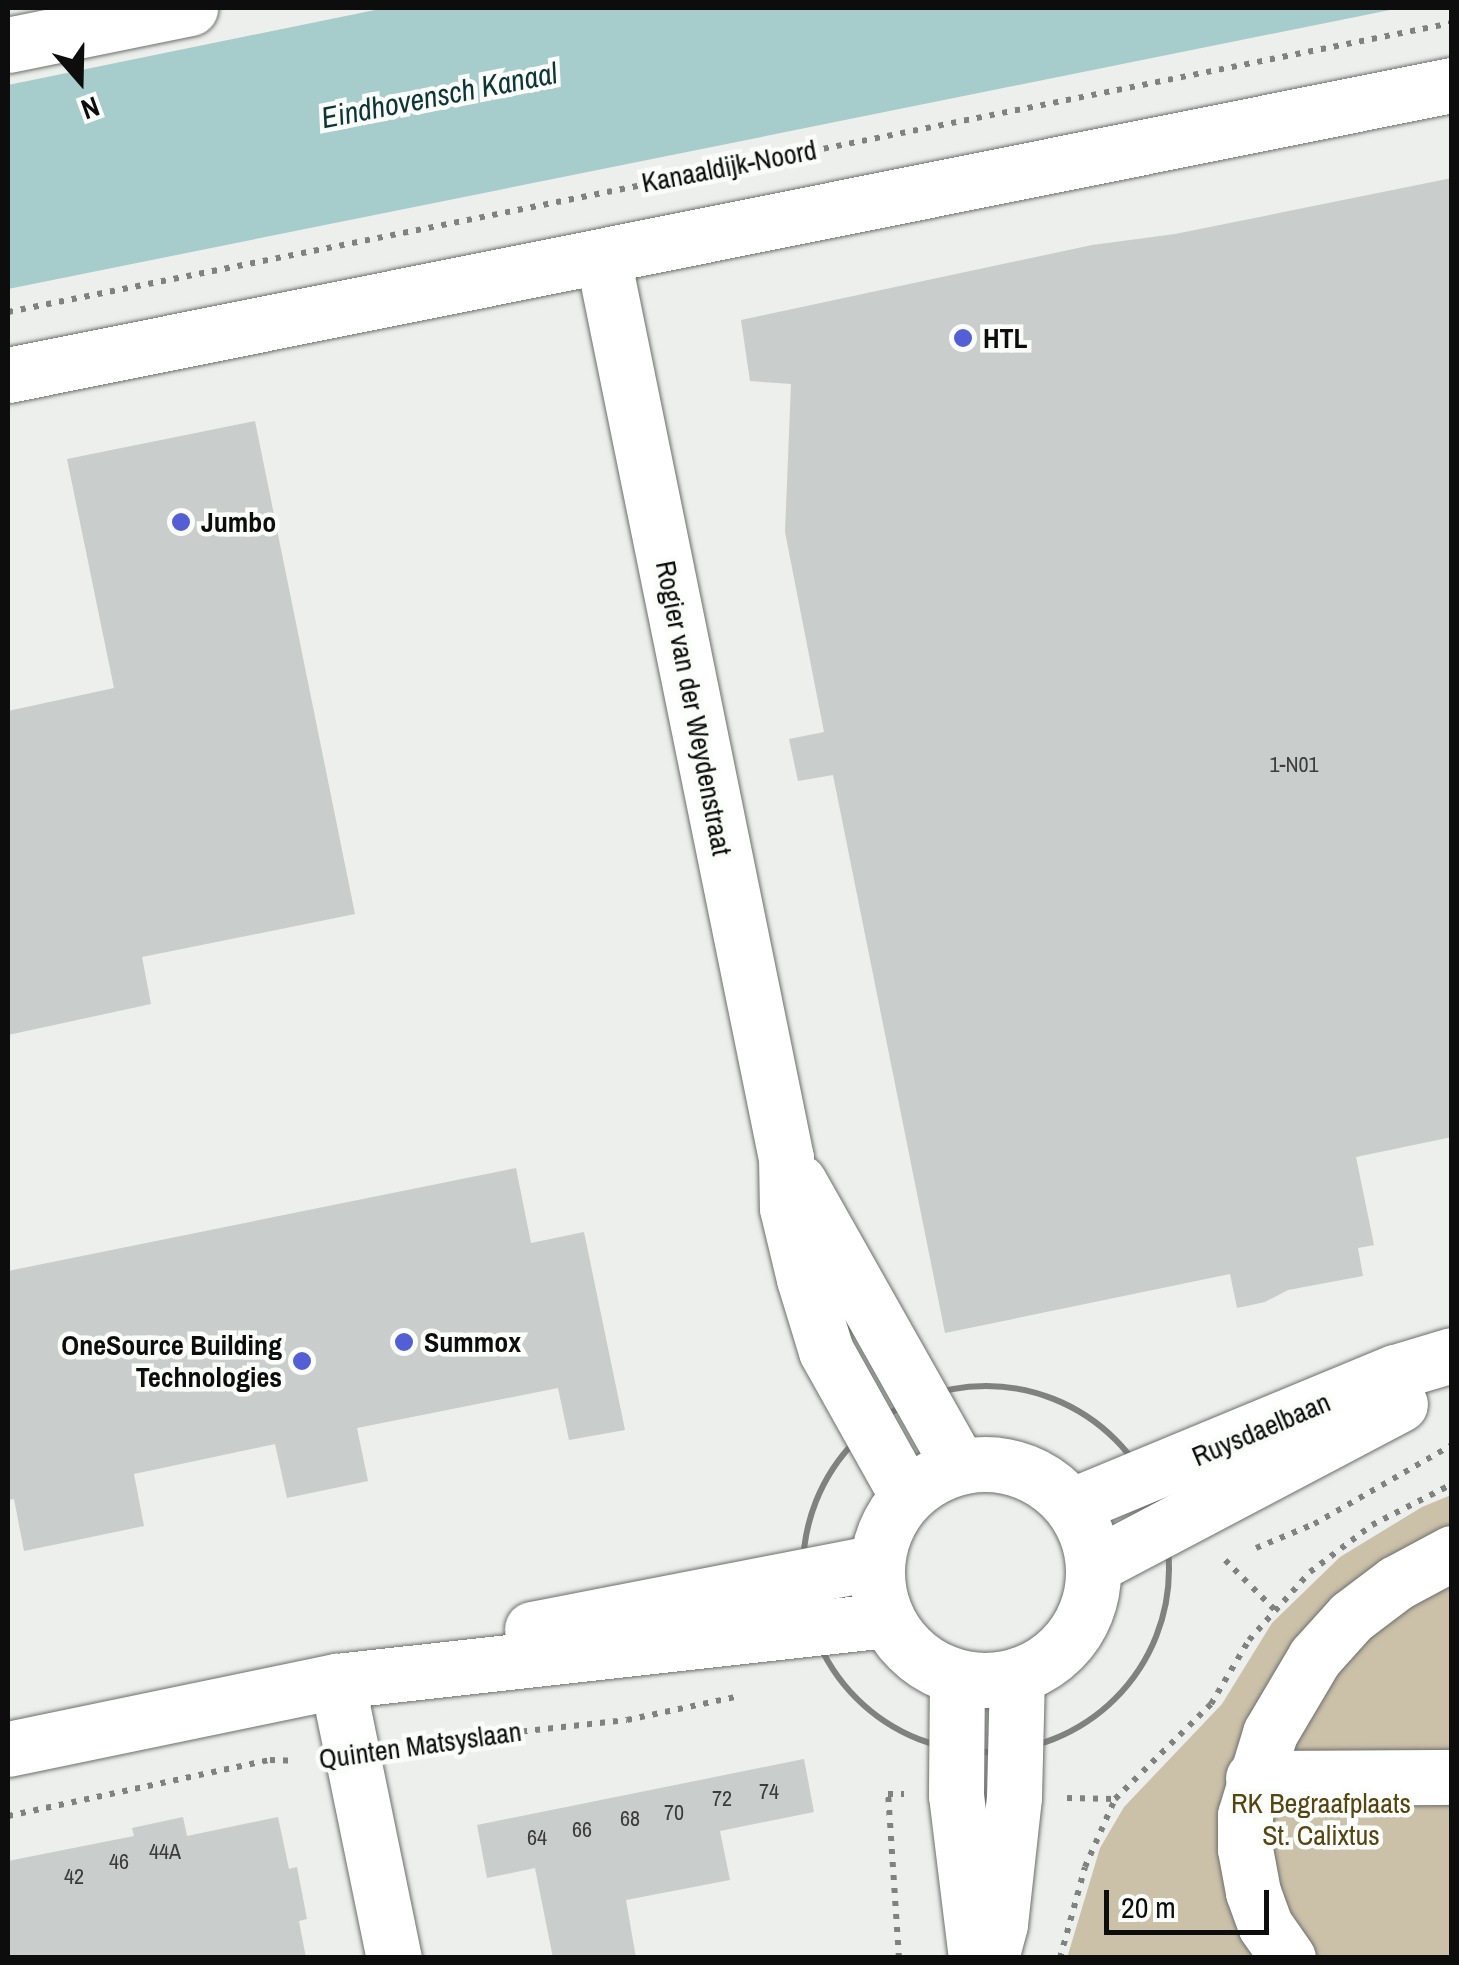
<!DOCTYPE html>
<style>
body{margin:0}
#map{position:relative;width:1459px;height:1965px;overflow:hidden;background:#ecefec;font-family:"Archivo Narrow",sans-serif}
div>[style]{position:absolute}
[style*='--x']{left:calc(var(--x)*1px);top:calc(var(--y)*1px);width:calc(var(--w)*1px);rotate:calc(var(--a)*1deg)}
.green>*{inset:0;background:#cbc0a8}
.water>*{inset:0;background:#a6cccb}
.building>*{inset:0;background:#c9cdcb}
.path>*{height:6px;margin-top:-3px;transform-origin:0;background:repeating-linear-gradient(90deg,#808280 0 5px,transparent 0 13px)}
.path>.ring{margin:-3px;padding:0;box-sizing:content-box;background:none;border:6px solid #808280;border-radius:50%}
.roads{filter:drop-shadow(0 0 2px #6c6f6c) drop-shadow(0 0 2px #6c6f6c)}
.minor>*{height:55px;margin:-27.5px;padding:0 27.5px;transform-origin:27.5px;border-radius:27.5px;background:#fff}
.minor>.ring{margin:-27.5px;padding:0;box-sizing:content-box;background:none;border:55px solid #fff;border-radius:50%}
.dots>*{width:28px;height:28px;translate:-50% -50%;box-sizing:border-box;border:5px solid #fafdf9;border-radius:50%}
span{translate:-50% -50%;white-space:nowrap;text-align:center;line-height:1.15;-webkit-text-stroke:9px #fafdf9;paint-order:stroke}
.number-label{font-size:22px;color:#3b3d3c}
.number-label span{-webkit-text-stroke-width:0}
.street-label{font-size:28px;color:#0c0d0c}
.poi-label{font-size:28px;color:#0c0d0c;font-weight:700}
.left{translate:0 -50%;text-align:left}
.right{translate:-100% -50%;text-align:right}
.park-label{font-size:28px;color:#564411}
.water-label{font-size:30px;color:#0e3535;font-style:italic}
.frame{position:absolute;inset:0;border:10px solid #0c0d0c;pointer-events:none}
.north{position:absolute;left:30px;top:30px;width:100px;height:100px;-webkit-text-stroke:8px #fafdf9;paint-order:stroke;rotate:160deg;font-size:28px;font-weight:700;line-height:40px;text-align:center;color:#0c0d0c}
.north::after{content:'';display:block;margin:auto;width:35px;height:45px;background:#0c0d0c;clip-path:polygon(50% 0,100% 100%,50% 72%,0 100%)}
.scale{position:absolute;left:1104px;top:1890px;width:165px;height:45px;box-sizing:border-box;border:5px solid #0c0d0c;border-top:0;padding-left:12px;font-size:30px;line-height:35px;white-space:nowrap;color:#0c0d0c;-webkit-text-stroke:8px #fafdf9;paint-order:stroke}
</style>
<div id="map">
<div class="green">
<i style="clip-path:polygon(1451px 1495px,1451px 1957px,1067px 1958px,1100px 1848px,1124px 1807px,1222px 1704px,1272px 1623px,1340px 1557px,1422px 1507px)"></i>
</div>
<div class="water">
<i style="clip-path:polygon(385px 8px,1400px 8px,8px 289px,8px 85px)"></i>
</div>
<div class="building">
<i style="clip-path:polygon(1452px 178px,1452px 1137px,1356px 1157px,1374px 1245px,1358px 1248px,1363px 1276px,1288px 1290px,1265px 1302px,1237px 1308px,1230px 1274px,945px 1333px,833px 775px,798px 781px,789px 739px,824px 732px,785px 532px,791px 384px,750px 381px,741px 320px,1092px 245px,1175px 234px)"></i>
<i style="clip-path:polygon(255px 421px,355px 914px,142px 957px,151px 1004px,8px 1035px,8px 711px,114px 688px,67px 459px)"></i>
<i style="clip-path:polygon(516px 1168px,531px 1243px,584px 1232px,625px 1430px,569px 1440px,558px 1388px,357px 1428px,368px 1481px,287px 1498px,275px 1444px,134px 1474px,144px 1526px,24px 1551px,14px 1499px,8px 1500px,8px 1271px)"></i>
<i style="clip-path:polygon(804px 1759px,814px 1812px,720px 1831px,730px 1880px,626px 1900px,636px 1958px,553px 1958px,535px 1868px,487px 1878px,477px 1825px)"></i>
<i style="clip-path:polygon(183px 1817px,187px 1836px,278px 1817px,289px 1869px,297px 1867px,307px 1919px,299px 1921px,306px 1958px,8px 1958px,8px 1861px,134px 1836px,132px 1828px)"></i>
</div>
<div class="path">
<i style="--x:8;--y:312;--w:1473;--a:-11.32"></i>
<i class="ring" style="left:803px;top:1386px;width:360px;height:360px"></i>
<i style="--x:1256;--y:1548;--w:63;--a:-22.5"></i>
<i style="--x:1314;--y:1524;--w:159;--a:-29.8"></i>
<i style="--x:1225;--y:1560;--w:71;--a:45"></i>
<i style="--x:406;--y:1744;--w:222;--a:-6.2"></i>
<i style="--x:627;--y:1720;--w:110;--a:-12"></i>
<i style="--x:1067;--y:1798;--w:48;--a:1.2"></i>
<i style="--x:8;--y:1816;--w:268;--a:-12.1"></i>
<i style="--x:270;--y:1760;--w:25;--a:2"></i>
<i style="--x:899;--y:1958;--w:164;--a:-93.8"></i>
<i style="--x:888;--y:1794;--w:16;--a:0"></i>
<i style="--x:1060;--y:1958;--w:94;--a:-74.6"></i>
<i style="--x:1085;--y:1867;--w:74;--a:-66.2"></i>
<i style="--x:1115;--y:1799;--w:135;--a:-44.7"></i>
<i style="--x:1211;--y:1704;--w:74;--a:-59.3"></i>
<i style="--x:1249;--y:1640;--w:91;--a:-48.1"></i>
<i style="--x:1310;--y:1572;--w:78;--a:-37.2"></i>
<i style="--x:1372;--y:1525;--w:90;--a:-27.1"></i>
</div>
<div class="roads">
<div class="minor">
<i style="--x:8;--y:45;--w:186;--a:-11.5"></i>
<i style="--x:603;--y:258;--w:918;--a:78.51"></i>
<i style="--x:786;--y:1158;--w:50;--a:88.9"></i>
<i style="--x:787;--y:1208;--w:73;--a:76.5"></i>
<i style="--x:804;--y:1279;--w:75;--a:73"></i>
<i style="--x:826;--y:1351;--w:166;--a:60.8"></i>
<i style="--x:8;--y:375;--w:1473;--a:-11.36"></i>
<i style="--x:799;--y:1182;--w:326;--a:60.6"></i>
<i class="ring" style="left:877px;top:1464px;width:161px;height:161px"></i>
<i style="--x:1071;--y:1506;--w:351;--a:-22.5"></i>
<i style="--x:1395;--y:1372;--w:59;--a:-16.6"></i>
<i style="--x:1093;--y:1566;--w:347;--a:-27.8"></i>
<i style="--x:532;--y:1629;--w:350;--a:-11"></i>
<i style="--x:957;--y:1677;--w:118;--a:90.5"></i>
<i style="--x:956;--y:1795;--w:164;--a:83"></i>
<i style="--x:337;--y:1681;--w:283;--a:78.4"></i>
<i style="--x:8;--y:1749;--w:336;--a:-11.7"></i>
<i style="--x:337;--y:1681;--w:553;--a:-6.33"></i>
<i style="--x:1253;--y:1778;--w:199;--a:-0.3"></i>
<i style="--x:991;--y:1958;--w:35;--a:-75"></i>
<i style="--x:1000;--y:1924;--w:128;--a:-83.7"></i>
<i style="--x:1014;--y:1797;--w:122;--a:-88.6"></i>
<i style="--x:1288;--y:1958;--w:40;--a:-124.9"></i>
<i style="--x:1265;--y:1925;--w:35;--a:-110"></i>
<i style="--x:1253;--y:1892;--w:44;--a:-100.5"></i>
<i style="--x:1245;--y:1849;--w:34;--a:-90"></i>
<i style="--x:1245;--y:1815;--w:86;--a:-73"></i>
<i style="--x:1270;--y:1733;--w:88;--a:-59.4"></i>
<i style="--x:1315;--y:1657;--w:54;--a:-48"></i>
<i style="--x:1351;--y:1617;--w:56;--a:-37.1"></i>
<i style="--x:1396;--y:1583;--w:64;--a:-28.2"></i>
</div>
</div>
<div class="dots">
<i style="left:963px;top:338px;background:#545fd6"></i>
<i style="left:181px;top:522px;background:#545fd6"></i>
<i style="left:404px;top:1342px;background:#545fd6"></i>
<i style="left:302px;top:1361px;background:#545fd6"></i>
</div>
<div class="number-label">
<span style="left:1294px;top:765px">1-N01</span>
<span style="left:769px;top:1792px">74</span>
<span style="left:722px;top:1799px">72</span>
<span style="left:674px;top:1813px">70</span>
<span style="left:630px;top:1819px">68</span>
<span style="left:582px;top:1830px">66</span>
<span style="left:537px;top:1838px">64</span>
<span style="left:165px;top:1852px">44A</span>
<span style="left:119px;top:1862px">46</span>
<span style="left:74px;top:1877px">42</span>
</div>
<div class="street-label">
<span style="left:729px;top:166px;rotate:-11deg">Kanaaldijk-Noord</span>
<span style="left:694px;top:708px;rotate:79deg">Rogier van der Weydenstraat</span>
<span style="left:1261px;top:1429px;rotate:-23deg">Ruysdaelbaan</span>
<span style="left:420px;top:1745px;rotate:-8deg">Quinten Matsyslaan</span>
</div>
<div class="poi-label">
<span class="left" style="left:983px;top:338px">HTL</span>
<span class="left" style="left:201px;top:522px">Jumbo</span>
<span class="left" style="left:424px;top:1342px">Summox</span>
<span class="right" style="left:282px;top:1361px">OneSource Building<br>Technologies</span>
</div>
<div class="park-label">
<span style="left:1321px;top:1819px">RK Begraafplaats<br>St. Calixtus</span>
</div>
<div class="water-label">
<span style="left:439px;top:95px;rotate:-11deg">Eindhovensch Kanaal</span>
</div>
<div class="frame"></div>
<div class="north">N</div>
<div class="scale">20 m</div>
</div>
